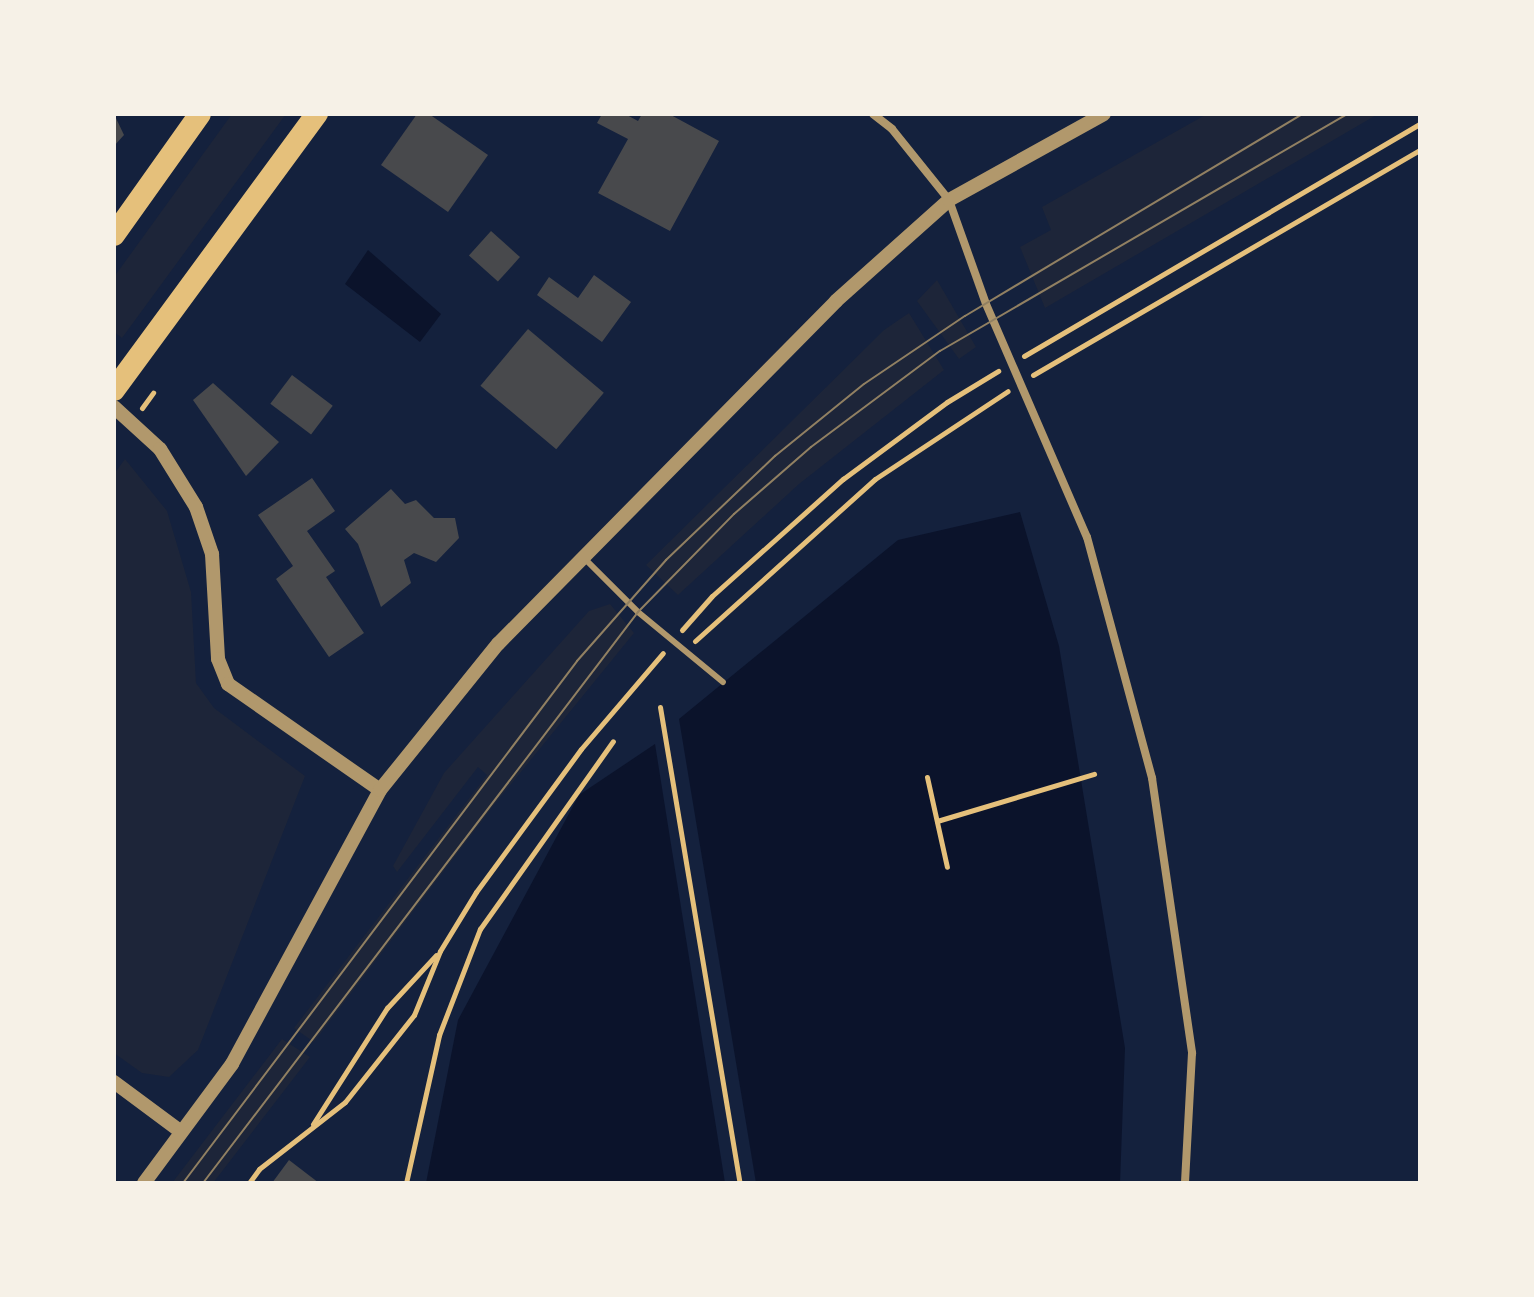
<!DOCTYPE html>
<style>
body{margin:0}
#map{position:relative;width:1534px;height:1297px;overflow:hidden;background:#14213d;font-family:"Sofia Sans Condensed",sans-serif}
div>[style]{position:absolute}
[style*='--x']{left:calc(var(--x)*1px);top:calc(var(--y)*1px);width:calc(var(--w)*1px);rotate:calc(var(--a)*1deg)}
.green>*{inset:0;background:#1d2539}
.water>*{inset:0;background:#0b132b}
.building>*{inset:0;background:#48494c;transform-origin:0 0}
.path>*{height:5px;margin:-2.5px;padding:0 2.5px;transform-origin:2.5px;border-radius:2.5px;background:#e5c07b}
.service>*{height:6px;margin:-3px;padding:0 3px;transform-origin:3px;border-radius:3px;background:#b1986c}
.minor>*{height:8px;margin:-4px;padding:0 4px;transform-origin:4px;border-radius:4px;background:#b1986c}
.tertiary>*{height:14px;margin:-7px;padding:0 7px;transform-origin:7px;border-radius:7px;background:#b1986c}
.trunk>*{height:22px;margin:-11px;padding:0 11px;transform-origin:11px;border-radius:11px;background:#e5c07b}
.tram>*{height:2px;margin:-1px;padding:0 1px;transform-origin:1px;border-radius:1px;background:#918062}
span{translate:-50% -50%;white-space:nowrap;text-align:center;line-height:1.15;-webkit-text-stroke:6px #f6f1e7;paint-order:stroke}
.frame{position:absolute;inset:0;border:116px solid #f6f1e7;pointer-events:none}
</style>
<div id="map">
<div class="green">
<i style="clip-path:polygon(232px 114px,286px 114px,122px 338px,114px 332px,114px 277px)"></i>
<i style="clip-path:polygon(1207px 114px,1378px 114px,1045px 308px,1020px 247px,1051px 230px,1042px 207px)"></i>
<i style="clip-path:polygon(937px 280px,976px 347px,959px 359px,917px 301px)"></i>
<i style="clip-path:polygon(909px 313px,944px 370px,799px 484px,678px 595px,646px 565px,884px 330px)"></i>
<i style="clip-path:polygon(125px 459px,167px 511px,191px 592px,196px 683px,214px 708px,305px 776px,198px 1050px,169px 1077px,142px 1073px,114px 1053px,114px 474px)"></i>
<i style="clip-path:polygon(610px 604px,634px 633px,494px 805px,314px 1042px,294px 1028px,487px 775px,478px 767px,397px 872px,393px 866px,444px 773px,589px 611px)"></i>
<i style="clip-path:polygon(282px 1039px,310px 1057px,213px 1183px,172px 1183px)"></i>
</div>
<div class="water">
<i style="clip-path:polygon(368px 250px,441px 314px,420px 342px,345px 284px)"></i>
<i style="clip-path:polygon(1020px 512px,1059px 646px,1125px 1048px,1120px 1183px,756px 1183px,679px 719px,898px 540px)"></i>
<i style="clip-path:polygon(655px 744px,725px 1183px,426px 1183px,458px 1020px,579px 795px)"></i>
</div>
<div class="building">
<i style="clip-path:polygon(114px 114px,124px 135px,114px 146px)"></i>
<i style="clip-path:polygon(417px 114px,429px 114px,488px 155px,448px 212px,381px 165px)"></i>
<i style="clip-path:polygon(602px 114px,625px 114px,638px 121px,642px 114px,669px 114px,719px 141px,670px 231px,598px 193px,628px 139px,597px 123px)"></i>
<i style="left:491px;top:231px;width:39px;height:33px;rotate:42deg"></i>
<i style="clip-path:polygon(594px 275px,631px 302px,602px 342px,537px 295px,549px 277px,578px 298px)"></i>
<i style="left:528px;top:329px;width:99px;height:74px;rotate:40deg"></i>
<i style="left:292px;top:375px;width:51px;height:36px;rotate:37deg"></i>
<i style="clip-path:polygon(213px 383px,279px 442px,246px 476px,193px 400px)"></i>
<i style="clip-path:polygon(312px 478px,335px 511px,307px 531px,335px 571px,326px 577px,364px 633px,329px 657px,276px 579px,293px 566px,258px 515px)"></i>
<i style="clip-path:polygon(391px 489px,405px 504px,416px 500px,434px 518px,455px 518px,459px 538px,436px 562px,414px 553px,404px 560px,411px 583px,381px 607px,358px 544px,345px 529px)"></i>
<i style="clip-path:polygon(289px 1160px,319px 1183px,272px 1183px)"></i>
</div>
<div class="path">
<i style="--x:1024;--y:356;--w:459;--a:-30.4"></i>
<i style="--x:1033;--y:375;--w:448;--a:-30.2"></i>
<i style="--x:142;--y:408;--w:19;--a:-54"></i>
<i style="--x:682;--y:630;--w:45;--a:-48.6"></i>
<i style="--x:712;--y:596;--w:176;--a:-41.8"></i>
<i style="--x:843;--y:479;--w:129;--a:-36.5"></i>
<i style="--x:947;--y:402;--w:60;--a:-31.3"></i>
<i style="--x:695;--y:641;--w:242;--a:-42"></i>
<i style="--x:875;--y:479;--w:159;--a:-33.5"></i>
<i style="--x:660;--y:707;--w:483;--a:80.5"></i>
<i style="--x:927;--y:777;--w:92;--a:77.5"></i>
<i style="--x:937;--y:821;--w:164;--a:-16.7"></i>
<i style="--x:313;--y:1124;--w:138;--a:-57.5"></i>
<i style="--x:387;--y:1008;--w:72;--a:-47.2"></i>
<i style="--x:249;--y:1183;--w:17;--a:-54"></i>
<i style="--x:259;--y:1169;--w:109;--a:-37.9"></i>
<i style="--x:345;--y:1102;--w:111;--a:-51.6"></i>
<i style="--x:414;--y:1015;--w:69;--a:-67.9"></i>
<i style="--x:440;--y:951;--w:69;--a:-58.6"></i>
<i style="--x:476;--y:892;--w:177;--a:-53.7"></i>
<i style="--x:581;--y:749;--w:126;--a:-49.5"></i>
<i style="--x:406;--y:1183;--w:152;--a:-77.4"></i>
<i style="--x:439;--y:1035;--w:114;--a:-68.9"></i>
<i style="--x:480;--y:929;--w:230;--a:-54.7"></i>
</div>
<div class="service">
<i style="--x:583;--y:557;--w:78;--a:45"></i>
<i style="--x:638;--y:612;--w:110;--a:39.5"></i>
</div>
<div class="minor">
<i style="--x:873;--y:114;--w:24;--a:38"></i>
<i style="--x:892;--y:129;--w:91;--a:51.2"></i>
<i style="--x:949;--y:200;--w:110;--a:70.4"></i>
<i style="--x:986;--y:304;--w:254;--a:66.6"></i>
<i style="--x:1087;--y:537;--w:250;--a:74.9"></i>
<i style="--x:1152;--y:778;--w:278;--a:81.7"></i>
<i style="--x:1192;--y:1053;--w:130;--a:93.1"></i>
</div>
<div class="tertiary">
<i style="--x:114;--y:407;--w:62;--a:42.4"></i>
<i style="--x:160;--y:449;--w:68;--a:58.2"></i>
<i style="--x:196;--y:507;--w:50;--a:71.2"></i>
<i style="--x:212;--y:554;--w:105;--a:86.7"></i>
<i style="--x:218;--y:659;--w:27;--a:68"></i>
<i style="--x:228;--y:684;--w:185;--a:34.9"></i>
<i style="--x:114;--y:1082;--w:82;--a:36.6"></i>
<i style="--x:144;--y:1183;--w:148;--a:-53.5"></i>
<i style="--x:232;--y:1064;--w:311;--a:-61.6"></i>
<i style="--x:380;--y:790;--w:188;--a:-51.1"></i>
<i style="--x:498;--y:644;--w:482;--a:-45.4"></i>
<i style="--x:836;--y:301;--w:152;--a:-41.8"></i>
<i style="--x:949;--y:200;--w:177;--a:-29"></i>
</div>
<div class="trunk">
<i style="--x:114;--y:235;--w:148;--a:-54.6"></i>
<i style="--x:114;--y:390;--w:343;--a:-53.7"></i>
</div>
<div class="tram">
<i style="--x:183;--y:1183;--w:654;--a:-52.95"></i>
<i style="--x:577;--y:661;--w:135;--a:-48.6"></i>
<i style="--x:666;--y:560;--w:151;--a:-43.7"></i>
<i style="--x:775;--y:456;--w:114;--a:-39"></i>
<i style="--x:864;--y:384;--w:122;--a:-34"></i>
<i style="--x:965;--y:316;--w:393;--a:-30.9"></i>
<i style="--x:203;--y:1183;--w:718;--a:-52.7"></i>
<i style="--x:638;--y:612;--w:137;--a:-45.6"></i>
<i style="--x:734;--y:514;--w:102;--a:-41"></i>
<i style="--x:811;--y:447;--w:161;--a:-36.7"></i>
<i style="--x:940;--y:351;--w:471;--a:-30.2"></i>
</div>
<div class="frame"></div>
</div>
